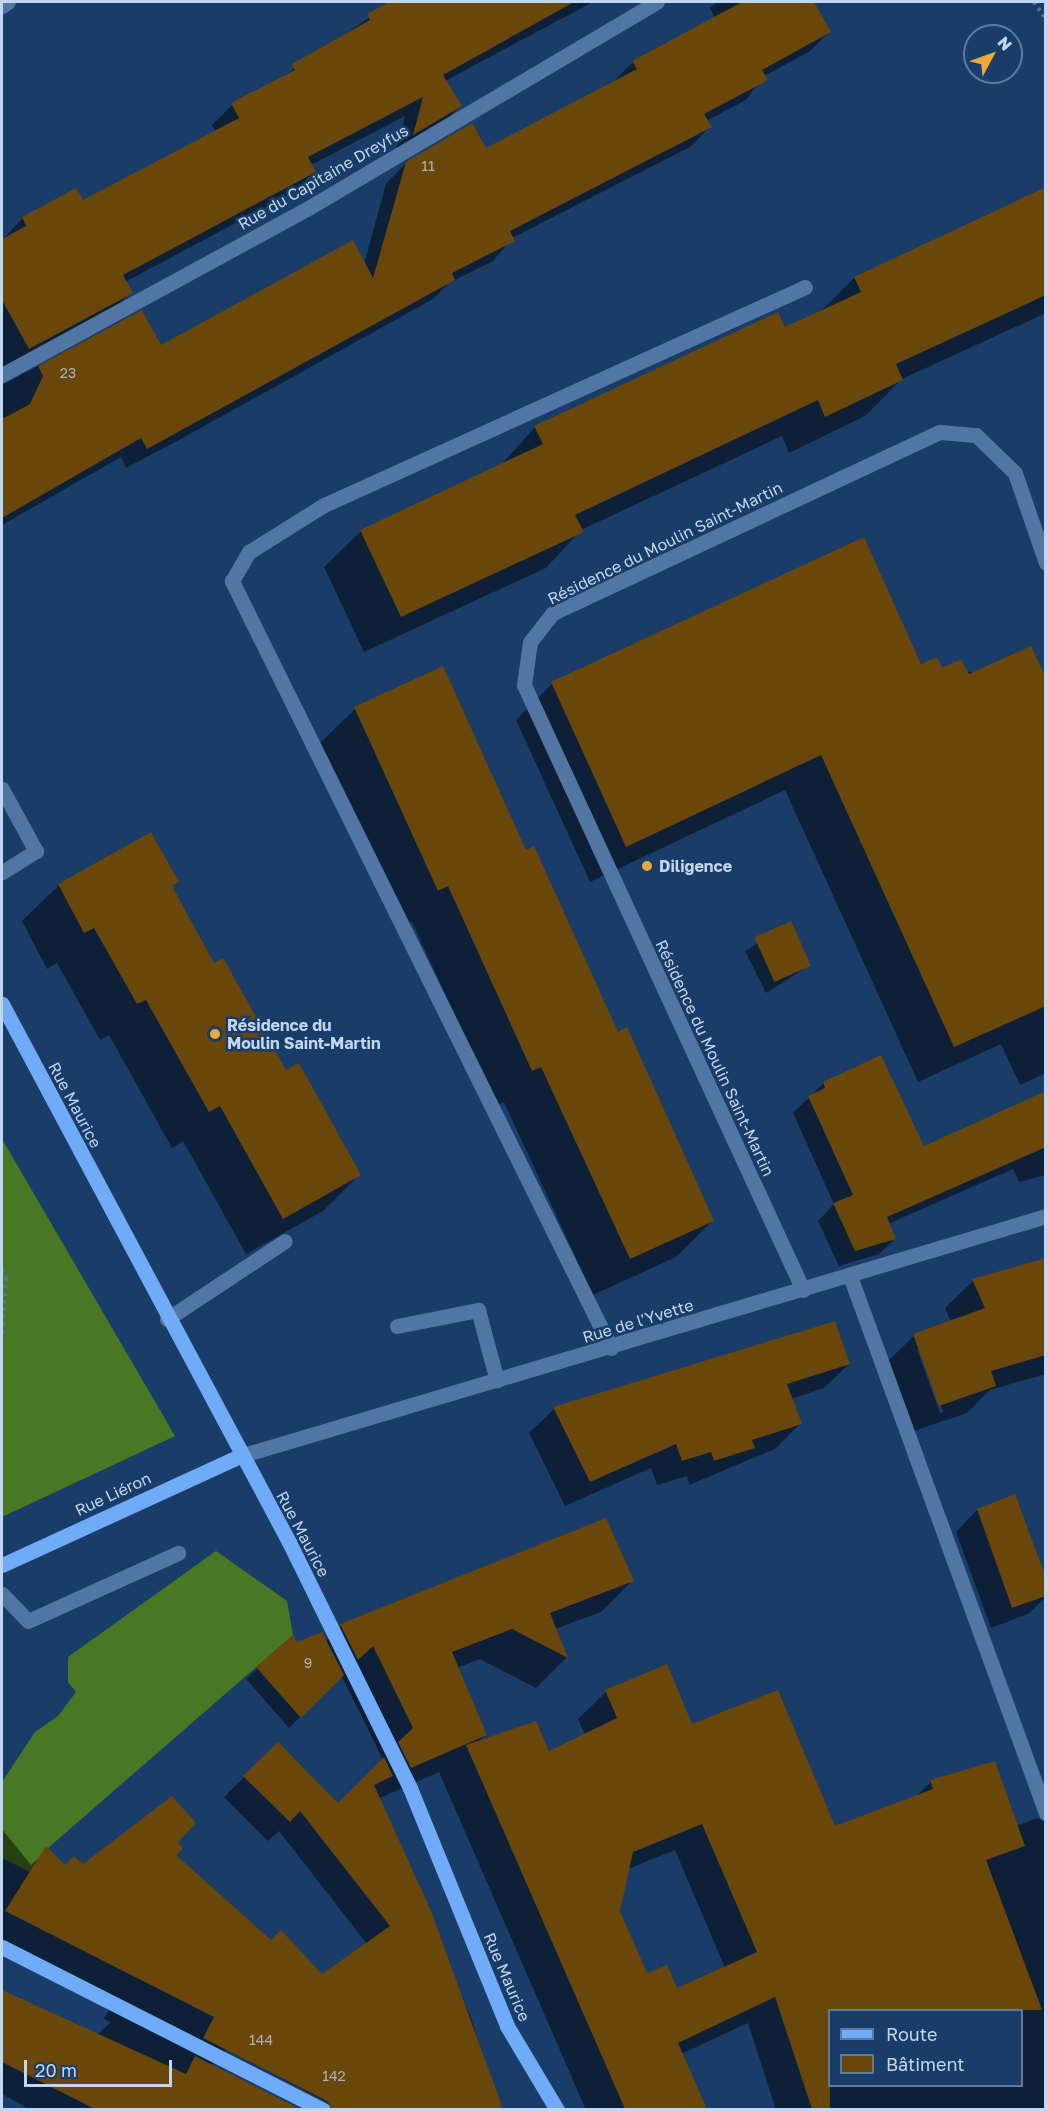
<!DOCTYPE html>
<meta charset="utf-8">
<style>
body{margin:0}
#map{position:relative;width:1047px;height:2111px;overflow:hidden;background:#193d68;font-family:"Golos Text",sans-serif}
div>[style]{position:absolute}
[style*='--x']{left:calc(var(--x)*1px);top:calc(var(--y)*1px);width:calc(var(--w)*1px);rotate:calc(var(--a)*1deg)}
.forest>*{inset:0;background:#497825}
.shadow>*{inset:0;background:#0007}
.building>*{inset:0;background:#694609;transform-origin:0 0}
.path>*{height:4px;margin-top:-2px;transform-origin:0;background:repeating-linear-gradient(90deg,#537297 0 3px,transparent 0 7.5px)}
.minor>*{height:15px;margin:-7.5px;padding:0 7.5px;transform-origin:7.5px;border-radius:7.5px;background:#5176a3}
.major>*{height:15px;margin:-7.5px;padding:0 7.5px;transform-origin:7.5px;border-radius:7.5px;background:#6fabf6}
.dots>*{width:16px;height:16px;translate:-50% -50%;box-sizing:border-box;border:3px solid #193d68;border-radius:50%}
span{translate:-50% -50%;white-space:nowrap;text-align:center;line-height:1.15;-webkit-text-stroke:5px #193d68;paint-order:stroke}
.number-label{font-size:14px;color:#abb2b6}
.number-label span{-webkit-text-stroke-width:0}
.street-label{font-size:16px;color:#c1d6f0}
.poi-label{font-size:16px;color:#c1d6f0;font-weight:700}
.left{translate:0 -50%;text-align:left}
.frame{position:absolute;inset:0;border:3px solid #c1d6f0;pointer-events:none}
.legend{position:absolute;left:828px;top:2009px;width:195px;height:78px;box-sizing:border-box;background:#193d68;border:2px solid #5c7a9e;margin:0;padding:8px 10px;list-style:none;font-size:18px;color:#c1d6f0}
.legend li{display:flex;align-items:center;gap:12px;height:30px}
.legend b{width:30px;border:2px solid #5c7a9e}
.north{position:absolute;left:963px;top:24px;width:60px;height:60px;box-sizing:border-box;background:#193d68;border:2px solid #5c7a9e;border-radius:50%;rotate:49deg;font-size:16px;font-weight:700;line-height:24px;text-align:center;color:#c1d6f0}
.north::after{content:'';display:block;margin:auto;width:21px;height:27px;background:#eda83b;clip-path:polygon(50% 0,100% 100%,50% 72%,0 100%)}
.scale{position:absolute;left:24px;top:2060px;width:148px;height:27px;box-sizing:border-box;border:3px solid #c1d6f0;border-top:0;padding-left:8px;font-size:18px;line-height:21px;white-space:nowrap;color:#c1d6f0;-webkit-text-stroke:4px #193d68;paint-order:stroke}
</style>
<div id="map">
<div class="forest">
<i style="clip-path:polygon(2px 1139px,175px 1436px,2px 1517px)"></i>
<i style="clip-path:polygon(216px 1551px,287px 1601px,293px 1635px,48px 1848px,30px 1872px,2px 1858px,2px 1782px,35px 1732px,58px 1716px,76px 1692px,68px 1682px,68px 1657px)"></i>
</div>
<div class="shadow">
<i style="clip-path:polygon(392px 2px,593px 2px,445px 81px,460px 106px,440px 126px,395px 153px,405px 116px,311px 165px,314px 172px,294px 192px,125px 282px,131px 292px,111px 312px,2px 372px,2px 240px,22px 219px,76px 190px,82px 202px,216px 132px,212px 125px,232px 105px,277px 81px)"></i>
<i style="clip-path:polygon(717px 2px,812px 2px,829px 32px,809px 52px,764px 76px,746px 100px,706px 121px,710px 127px,690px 147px,512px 238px,493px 261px,449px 283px,433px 299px,181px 439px,126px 468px,121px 457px,2px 525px,2px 385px,141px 312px,160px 347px,364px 264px,386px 184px,406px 163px,486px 150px,613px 82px,633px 62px,715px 18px,710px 8px)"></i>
<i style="clip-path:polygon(1046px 189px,1046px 313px,902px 379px,865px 416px,789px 453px,782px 436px,581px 530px,546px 568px,364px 652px,324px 567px,361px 531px,500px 466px,535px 427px,785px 329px,819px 313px,854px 278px)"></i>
<i style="clip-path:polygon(920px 666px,1046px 681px,1046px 1073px,1020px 1085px,1001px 1044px,918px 1082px,785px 790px,590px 882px,516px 720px,552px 684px)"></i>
<i style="clip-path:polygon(443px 668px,525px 852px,712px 1221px,676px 1257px,593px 1295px,504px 1102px,496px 1106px,412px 922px,402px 927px,318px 745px,355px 709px)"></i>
<i style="clip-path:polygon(177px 881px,171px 887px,213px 965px,359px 1175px,323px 1211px,246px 1254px,183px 1141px,172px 1148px,109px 1035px,100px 1040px,57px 963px,47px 969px,22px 921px,59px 885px)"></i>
<i style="clip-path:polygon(790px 923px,810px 965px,766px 993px,745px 951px)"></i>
<i style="clip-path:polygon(824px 1083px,923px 1148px,1046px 1092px,1046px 1175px,1019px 1182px,1013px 1169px,888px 1224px,895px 1239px,879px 1254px,839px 1266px,818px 1221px,834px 1204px,793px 1113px)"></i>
<i style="clip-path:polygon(evenodd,1046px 1260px,1046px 1374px,990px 1390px,967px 1413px,911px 1432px,886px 1363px,914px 1336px,951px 1322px,945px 1308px,973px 1281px,1046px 1260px,917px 1349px,920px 1349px,943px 1412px,940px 1413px,917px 1349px)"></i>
<i style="clip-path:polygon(849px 1364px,824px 1388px,791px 1399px,800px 1424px,775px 1449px,689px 1485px,687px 1476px,657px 1485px,651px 1468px,565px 1506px,529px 1433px,554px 1409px)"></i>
<i style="clip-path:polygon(1014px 1496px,1046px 1583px,1046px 1597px,1028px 1614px,991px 1628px,956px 1532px,977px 1510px)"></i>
<i style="clip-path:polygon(evenodd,632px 1581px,601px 1612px,555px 1629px,566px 1658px,536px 1688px,480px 1659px,457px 1668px,485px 1735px,477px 1743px,548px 1753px,585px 1735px,578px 1719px,606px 1692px,667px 1666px,691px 1726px,834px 1828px,915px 1797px,931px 1782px,1016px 1826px,1037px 1818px,1046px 1822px,1046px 2110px,776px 2110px,748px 2023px,681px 2054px,706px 2110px,586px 2110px,439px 1772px,378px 1799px,471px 2018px,500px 2110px,342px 2110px,226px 2050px,211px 2066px,210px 2079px,262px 2110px,31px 2110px,2px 2094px,2px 1992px,94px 2038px,111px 2022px,104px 2019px,115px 1998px,2px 1940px,2px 1829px,31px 1865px,48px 1850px,64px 1867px,82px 1866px,176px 1842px,175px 1856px,271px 1942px,322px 1976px,367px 1944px,279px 1831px,268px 1841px,224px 1797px,278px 1744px,338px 1805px,383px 1760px,341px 1675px,289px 1728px,246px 1679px,293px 1637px,296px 1644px,325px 1641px,341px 1626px,632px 1581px,675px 1850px,725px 1968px,676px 1990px,646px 1974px,618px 1911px,628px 1869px,675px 1850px,632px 1581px,830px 2010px,1022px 2010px,1022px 2086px,830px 2086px,830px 2010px)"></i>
</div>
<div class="building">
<i style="clip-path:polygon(389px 2px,574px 2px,443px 75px,462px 106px,413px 135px,423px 97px,308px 157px,316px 172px,123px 275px,133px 293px,29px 349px,2px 300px,2px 239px,26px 226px,22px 217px,76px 188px,83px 200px,239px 118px,231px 103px,295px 70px,292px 64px,370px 20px,367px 14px)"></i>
<i style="clip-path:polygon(742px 2px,814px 2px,831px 32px,762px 70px,768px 80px,704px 114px,712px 127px,510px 231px,515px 241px,452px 273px,455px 280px,147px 449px,141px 438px,2px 518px,2px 419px,30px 404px,43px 376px,38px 366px,142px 310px,161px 345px,353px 240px,373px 278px,406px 162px,472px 123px,486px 148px,637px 69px,632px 61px)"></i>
<i style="clip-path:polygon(1046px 187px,1046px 295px,896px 364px,903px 380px,825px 417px,818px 400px,575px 515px,584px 532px,401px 617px,360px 530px,543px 444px,534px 426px,778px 312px,785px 327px,861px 292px,854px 277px)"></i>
<i style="clip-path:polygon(864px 537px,921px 664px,937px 657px,942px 668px,961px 659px,969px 674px,1031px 646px,1046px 678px,1046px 1006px,954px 1047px,821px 755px,626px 847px,551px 682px)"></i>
<i style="clip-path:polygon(443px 666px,526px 850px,534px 846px,618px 1032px,627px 1027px,714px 1221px,630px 1259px,541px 1067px,532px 1071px,448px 886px,438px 891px,354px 707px)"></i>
<i style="clip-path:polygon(151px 832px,179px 882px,172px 886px,214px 963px,223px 958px,286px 1070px,299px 1063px,361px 1175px,283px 1219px,220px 1106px,209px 1112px,146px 1000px,137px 1004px,94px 928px,84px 933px,58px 884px)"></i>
<i style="left:791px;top:921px;width:49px;height:40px;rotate:66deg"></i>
<i style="clip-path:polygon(881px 1055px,924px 1146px,1046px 1091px,1046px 1147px,887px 1217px,896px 1239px,855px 1251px,833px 1203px,853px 1195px,808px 1096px,825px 1088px,823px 1082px)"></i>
<i style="clip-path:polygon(1046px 1258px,1046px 1355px,991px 1371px,996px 1386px,939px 1406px,913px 1334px,985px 1308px,972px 1279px)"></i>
<i style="clip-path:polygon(835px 1321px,850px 1364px,787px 1384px,802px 1424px,752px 1440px,755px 1448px,714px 1461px,711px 1452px,682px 1461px,676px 1444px,590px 1482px,553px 1407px)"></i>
<i style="clip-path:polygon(1015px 1494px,1046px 1578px,1046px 1596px,1012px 1608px,977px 1509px)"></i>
<i style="clip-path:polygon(606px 1518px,634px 1581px,550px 1613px,568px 1658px,512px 1629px,452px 1652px,487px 1735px,411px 1768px,398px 1742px,413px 1728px,373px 1646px,358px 1660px,340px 1624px)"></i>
<i style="clip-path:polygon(322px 1632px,344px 1675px,301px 1718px,256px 1667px,293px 1635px,297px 1642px)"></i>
<i style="clip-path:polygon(evenodd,667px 1664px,692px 1724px,778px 1690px,835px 1826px,933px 1789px,930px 1780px,995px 1761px,1025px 1846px,986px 1860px,1042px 2010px,830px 2010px,830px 2109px,812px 2109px,775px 1997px,678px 2043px,707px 2109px,625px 2109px,466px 1745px,536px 1721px,549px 1751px,617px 1718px,605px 1690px,667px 1664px,702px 1824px,757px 1952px,677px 1988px,667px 1965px,647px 1973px,620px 1911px,633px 1852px,702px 1824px)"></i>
<i style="clip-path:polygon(278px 1742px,338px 1803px,384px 1757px,393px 1776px,374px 1785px,431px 1911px,503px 2109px,333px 2109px,327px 2101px,203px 2038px,214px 2017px,5px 1911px,46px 1846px,65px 1865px,74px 1856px,83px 1864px,172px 1796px,196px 1823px,178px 1842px,183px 1849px,176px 1855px,271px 1940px,281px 1930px,322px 1974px,390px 1926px,300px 1811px,290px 1822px,243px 1776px)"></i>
<i style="clip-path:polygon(2px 1990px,186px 2074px,195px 2056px,300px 2109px,95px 2109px,2px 2062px)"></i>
</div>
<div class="path">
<i style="--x:1034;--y:2;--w:21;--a:55"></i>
<i style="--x:2;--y:1269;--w:10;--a:66"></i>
<i style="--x:6;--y:1278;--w:58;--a:93.9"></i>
</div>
<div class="minor">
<i style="--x:2;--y:6;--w:7;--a:-34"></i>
<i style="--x:2;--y:375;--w:351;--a:-28.6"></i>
<i style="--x:310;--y:207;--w:403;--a:-30.6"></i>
<i style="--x:2;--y:789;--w:71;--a:61.3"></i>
<i style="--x:36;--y:851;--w:40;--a:148"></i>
<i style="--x:850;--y:1276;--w:572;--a:69.95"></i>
<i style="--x:803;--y:1290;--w:666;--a:-114.76"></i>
<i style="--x:524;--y:685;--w:43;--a:-82.1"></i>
<i style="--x:530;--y:642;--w:37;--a:-52"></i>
<i style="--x:553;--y:613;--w:427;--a:-25.1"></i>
<i style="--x:940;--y:432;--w:36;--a:5"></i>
<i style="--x:976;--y:435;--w:54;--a:44.3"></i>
<i style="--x:1015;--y:473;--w:95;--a:71"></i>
<i style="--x:167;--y:1319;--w:141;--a:-33.5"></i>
<i style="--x:397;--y:1326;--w:83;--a:-11.2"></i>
<i style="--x:478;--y:1310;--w:73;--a:75"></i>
<i style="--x:611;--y:1348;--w:856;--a:-116.3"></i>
<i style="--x:232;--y:581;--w:34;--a:-60"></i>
<i style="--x:249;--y:552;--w:89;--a:-32.1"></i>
<i style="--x:324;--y:505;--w:528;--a:-24.38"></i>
<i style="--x:240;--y:1456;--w:841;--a:-16.58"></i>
<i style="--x:2;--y:1594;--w:37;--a:46"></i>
<i style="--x:28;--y:1621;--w:165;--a:-24.4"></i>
</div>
<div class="major">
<i style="--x:2;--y:1004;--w:610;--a:61.92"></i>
<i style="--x:289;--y:1542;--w:274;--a:63.8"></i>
<i style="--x:410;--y:1788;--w:257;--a:67.8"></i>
<i style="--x:507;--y:2026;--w:98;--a:59.2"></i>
<i style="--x:2;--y:1565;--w:262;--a:-24.6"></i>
<i style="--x:2;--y:1947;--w:360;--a:26.9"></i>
</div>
<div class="dots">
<i style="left:647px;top:866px;background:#eda83b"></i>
<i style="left:215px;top:1034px;background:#eda83b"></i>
</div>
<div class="number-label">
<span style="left:428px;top:166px">11</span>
<span style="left:68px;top:373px">23</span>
<span style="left:308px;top:1663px">9</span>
<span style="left:261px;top:2040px">144</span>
<span style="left:334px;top:2076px">142</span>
</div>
<div class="street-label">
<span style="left:323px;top:177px;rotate:-30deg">Rue du Capitaine Dreyfus</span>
<span style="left:665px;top:543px;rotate:-26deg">Résidence du Moulin Saint-Martin</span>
<span style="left:715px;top:1058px;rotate:65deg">Résidence du Moulin Saint-Martin</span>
<span style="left:75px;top:1105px;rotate:62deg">Rue Maurice</span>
<span style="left:638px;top:1321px;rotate:-17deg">Rue de l'Yvette</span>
<span style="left:113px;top:1494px;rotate:-25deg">Rue Liéron</span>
<span style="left:303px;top:1534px;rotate:62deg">Rue Maurice</span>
<span style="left:507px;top:1977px;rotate:67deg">Rue Maurice</span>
</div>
<div class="poi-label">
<span class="left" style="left:659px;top:866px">Diligence</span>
<span class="left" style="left:227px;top:1034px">Résidence du<br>Moulin Saint-Martin</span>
</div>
<div class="frame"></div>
<ul class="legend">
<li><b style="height:8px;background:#6fabf6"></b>Route</li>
<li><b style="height:16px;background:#694609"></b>Bâtiment</li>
</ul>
<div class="north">N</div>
<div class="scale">20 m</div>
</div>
